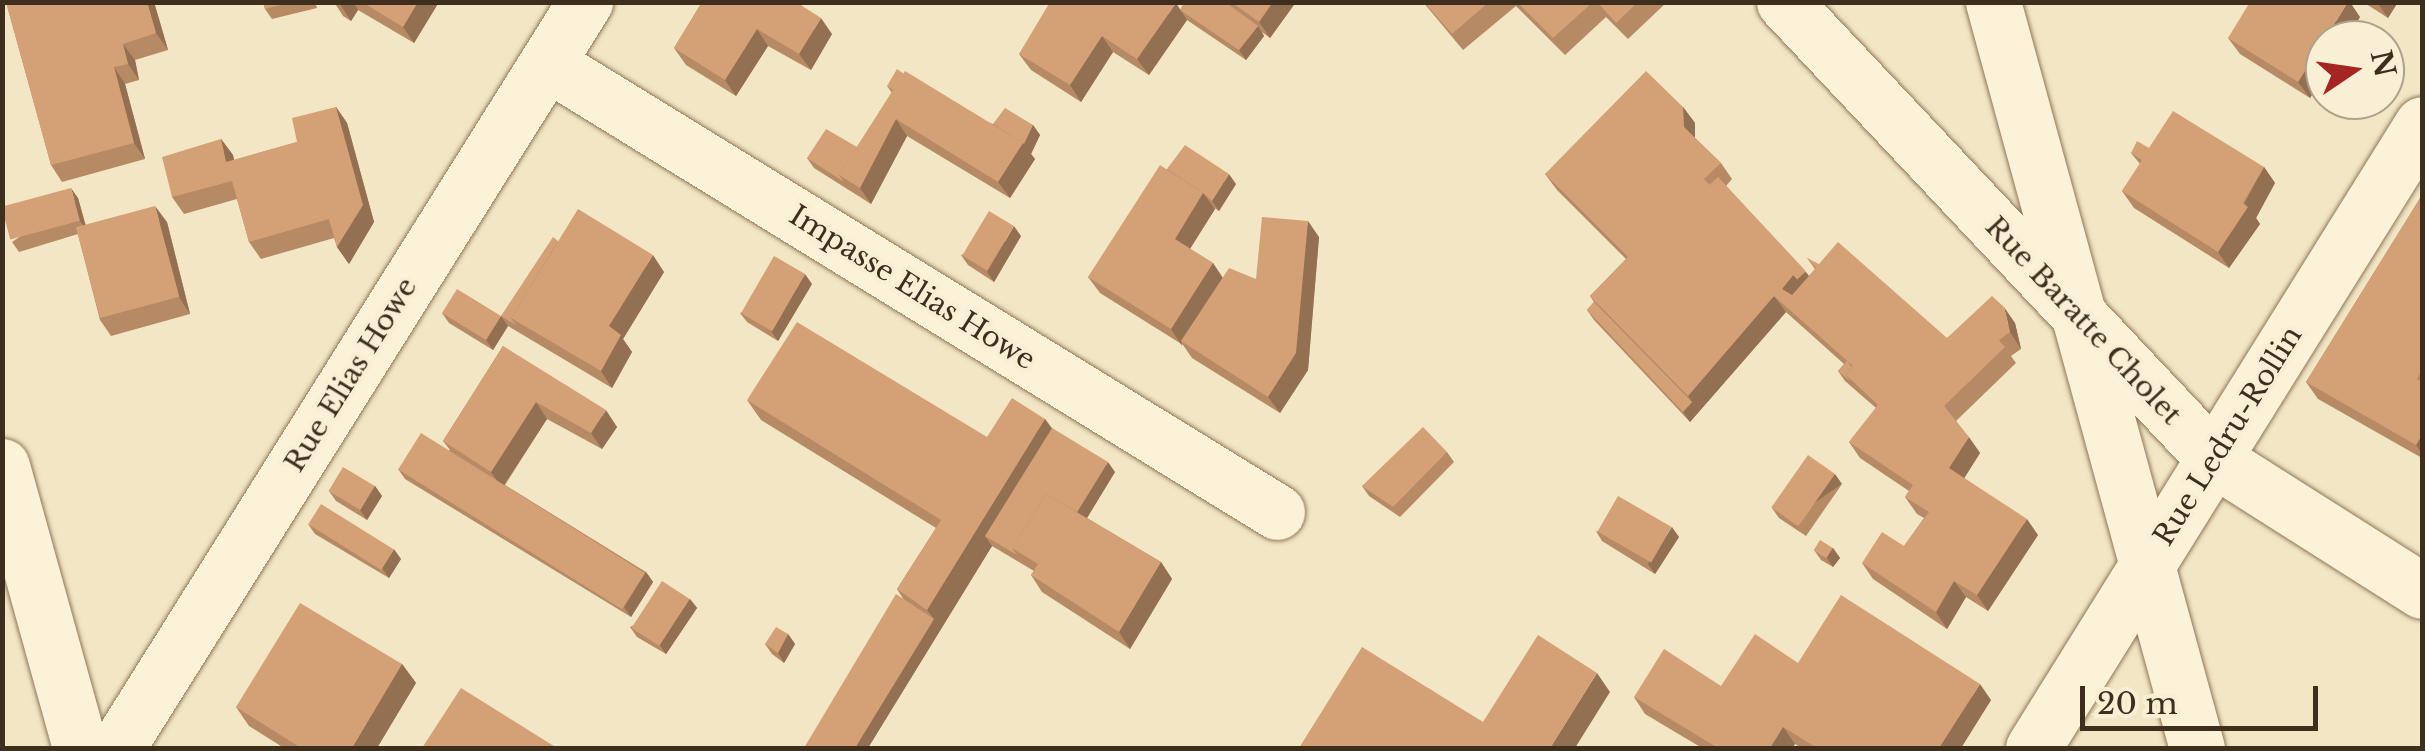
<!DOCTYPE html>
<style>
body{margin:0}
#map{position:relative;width:2425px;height:751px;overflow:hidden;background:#f2e6c4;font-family:"Libre Baskerville",serif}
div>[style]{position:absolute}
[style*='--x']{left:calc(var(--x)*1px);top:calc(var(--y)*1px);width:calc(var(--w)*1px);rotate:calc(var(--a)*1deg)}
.roads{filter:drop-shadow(0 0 2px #8f7758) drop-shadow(0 0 2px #8f7758)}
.street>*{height:55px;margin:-27.5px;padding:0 27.5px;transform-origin:27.5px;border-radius:27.5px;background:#fcf2d8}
.wall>*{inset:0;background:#b68a65}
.shaded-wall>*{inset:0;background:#947053;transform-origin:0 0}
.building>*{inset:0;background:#d4a076;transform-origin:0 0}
span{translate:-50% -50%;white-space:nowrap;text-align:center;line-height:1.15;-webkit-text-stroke:8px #f9efd4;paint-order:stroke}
.street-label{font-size:28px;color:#3e2e1d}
.frame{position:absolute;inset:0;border:5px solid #3e2e1d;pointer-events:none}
.north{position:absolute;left:2305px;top:20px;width:100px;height:100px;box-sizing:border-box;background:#f9efd4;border:2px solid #aea28b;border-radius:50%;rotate:77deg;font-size:28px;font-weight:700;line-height:40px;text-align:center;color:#3e2e1d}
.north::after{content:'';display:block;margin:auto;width:35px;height:45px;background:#a42522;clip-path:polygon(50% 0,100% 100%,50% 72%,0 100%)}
.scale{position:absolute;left:2080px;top:686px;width:238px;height:45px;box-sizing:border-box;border:5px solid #3e2e1d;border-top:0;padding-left:12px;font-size:30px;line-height:35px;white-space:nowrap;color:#3e2e1d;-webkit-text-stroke:8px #f9efd4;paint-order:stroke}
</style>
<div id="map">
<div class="roads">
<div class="street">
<i style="--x:1784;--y:2;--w:627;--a:46.74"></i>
<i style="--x:2214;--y:459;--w:246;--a:32.4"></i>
<i style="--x:1993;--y:2;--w:773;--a:74.71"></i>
<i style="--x:547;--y:63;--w:857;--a:31.59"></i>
<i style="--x:2;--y:466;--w:293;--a:74.5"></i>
<i style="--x:117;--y:748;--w:881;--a:-57.9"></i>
<i style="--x:2033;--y:748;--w:735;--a:-58.06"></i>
</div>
</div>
<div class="wall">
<i style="clip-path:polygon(6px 2px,154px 2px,168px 50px,135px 60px,139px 80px,125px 84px,145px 159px,62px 182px,51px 165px)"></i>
<i style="clip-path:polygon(263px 2px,315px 2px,317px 8px,272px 19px,265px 9px)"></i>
<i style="clip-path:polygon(334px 2px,439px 2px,414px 43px,358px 10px,351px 21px,343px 16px)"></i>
<i style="clip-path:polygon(702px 2px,832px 34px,811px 70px,768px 46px,736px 96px,686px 65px,674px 48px)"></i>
<i style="clip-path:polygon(1185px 2px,1296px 2px,1270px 38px,1262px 32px,1264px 36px,1246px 60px,1187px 20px,1149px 75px,1113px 52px,1081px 102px,1031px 70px,1019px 54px,1180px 10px)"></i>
<i style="clip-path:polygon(1423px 2px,1667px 2px,1628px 39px,1606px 17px,1565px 55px,1516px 6px,1463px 50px)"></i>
<i style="clip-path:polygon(2363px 2px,2398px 2px,2388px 18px)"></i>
<i style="clip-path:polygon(2360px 17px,2310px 98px,2240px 54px,2228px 38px)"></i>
<i style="clip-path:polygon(887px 86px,993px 124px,1033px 125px,1040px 135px,1031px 154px,1035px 159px,1010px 198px,907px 136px,871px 204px,814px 168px,807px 158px,857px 147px,892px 93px)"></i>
<i style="clip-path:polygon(336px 107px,347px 123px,374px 222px,349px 264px,337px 247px,334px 238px,261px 259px,249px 242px,237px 199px,184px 214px,172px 197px,221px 139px,233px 155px,234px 160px,297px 142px)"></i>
<i style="clip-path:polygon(1683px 107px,1695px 123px,1695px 138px,1721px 163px,1732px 179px,1726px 186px,1809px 276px,1815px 269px,1807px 258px,1947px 338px,2015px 323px,2021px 349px,2011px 356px,2016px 363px,1956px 421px,1980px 453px,1964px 478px,2038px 535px,1988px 611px,1966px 597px,1947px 629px,1873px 579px,1862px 563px,1904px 546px,1924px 518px,1917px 514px,1905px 497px,1909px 491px,1860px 458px,1849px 442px,1876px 408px,1845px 381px,1838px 371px,1844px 364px,1786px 312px,1690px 422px,1594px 320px,1587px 310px,1594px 302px,1590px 296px,1626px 259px,1557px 190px,1545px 174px)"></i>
<i style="clip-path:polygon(2149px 148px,2264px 167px,2275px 183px,2256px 218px,2260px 224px,2229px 268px,2134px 208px,2122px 191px,2140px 164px,2131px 153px)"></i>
<i style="clip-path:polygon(1167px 169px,1236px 184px,1219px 211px,1213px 207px,1215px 209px,1190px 249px,1213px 263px,1223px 278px,1256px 279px,1319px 237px,1308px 370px,1280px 413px,1192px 358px,1183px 345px,1100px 293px,1088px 277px)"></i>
<i style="clip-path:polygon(2422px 195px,2422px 458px,2318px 399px,2306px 382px)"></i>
<i style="clip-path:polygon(78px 198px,86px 226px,167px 222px,190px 314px,111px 336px,100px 320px,78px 234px,19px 252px,12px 242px)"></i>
<i style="clip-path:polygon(1021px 236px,994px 282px,968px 265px,961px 255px)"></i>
<i style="clip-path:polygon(558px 241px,664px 272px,623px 339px,632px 352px,612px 388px,508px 326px,493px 350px,449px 323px,442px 313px,501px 316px)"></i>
<i style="clip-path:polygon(812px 284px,778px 341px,747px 322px,740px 313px)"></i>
<i style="clip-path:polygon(503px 346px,617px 427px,602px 449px,547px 419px,505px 485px,646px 572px,653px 582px,631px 617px,405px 479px,398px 469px,450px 450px,443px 441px)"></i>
<i style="clip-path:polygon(747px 400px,987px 437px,1045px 419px,1052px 428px,1115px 472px,1087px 518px,1161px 562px,1172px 579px,1130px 649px,1042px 592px,1031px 575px,1034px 571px,992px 546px,868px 748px,804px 748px,904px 600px,897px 589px,936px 528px,761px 420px)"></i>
<i style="clip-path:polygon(1447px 452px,1454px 462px,1400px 517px,1369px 496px,1362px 486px)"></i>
<i style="clip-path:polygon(1842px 484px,1806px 536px,1779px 518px,1772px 508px)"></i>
<i style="clip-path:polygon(375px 486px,382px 496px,367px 520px,336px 501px,329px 491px)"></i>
<i style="clip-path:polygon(308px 524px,401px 559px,389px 578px,315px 534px)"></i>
<i style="clip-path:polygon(1596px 531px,1679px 537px,1655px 574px,1602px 541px)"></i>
<i style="clip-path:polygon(1833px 548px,1840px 558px,1833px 567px,1821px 560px,1814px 550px)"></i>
<i style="clip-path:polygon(690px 599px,697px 608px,666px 654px,637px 637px,630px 627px)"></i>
<i style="clip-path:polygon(788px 634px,795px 644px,784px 663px,772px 654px,765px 644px)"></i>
<i style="clip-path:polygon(1798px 663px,1991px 700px,1961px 748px,1802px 748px,1795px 744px,1792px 748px,1702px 748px,1645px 714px,1634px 697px,1721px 686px)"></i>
<i style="clip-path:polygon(402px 664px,416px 683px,377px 748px,284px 748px,249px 726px,236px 707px)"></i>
</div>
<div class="shaded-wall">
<i style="clip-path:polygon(147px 2px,154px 2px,168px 50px,156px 33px)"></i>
<i style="clip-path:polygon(341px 2px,353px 2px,358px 10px,351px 21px,340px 4px)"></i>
<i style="clip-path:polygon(418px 2px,439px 2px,414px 43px,403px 27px)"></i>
<i style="clip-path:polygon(1273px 2px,1296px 2px,1270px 38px,1259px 22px)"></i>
<i style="clip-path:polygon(2348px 2px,2350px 2px,2360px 17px,2346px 40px,2325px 40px,2325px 74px,2310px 98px,2298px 82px)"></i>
<i style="clip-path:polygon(2377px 2px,2398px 2px,2388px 18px)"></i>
<i style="clip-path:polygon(1176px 3px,1187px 20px,1149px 75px,1137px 59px)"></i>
<i style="clip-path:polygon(821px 18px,832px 34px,811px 70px,799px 54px)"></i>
<i style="clip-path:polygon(1258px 26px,1264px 36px,1246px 60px,1239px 50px)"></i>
<i style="clip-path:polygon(757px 29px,768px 46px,736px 96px,725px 80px)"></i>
<i style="clip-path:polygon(1102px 36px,1113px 52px,1081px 102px,1070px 85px)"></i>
<i style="clip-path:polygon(123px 44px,135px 60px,139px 80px,128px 64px)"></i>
<i style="clip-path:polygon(114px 67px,125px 84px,145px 159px,134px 143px)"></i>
<i style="clip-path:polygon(336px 107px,347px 123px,374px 222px,349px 264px,337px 247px)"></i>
<i style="clip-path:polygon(1683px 107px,1695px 123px,1695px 143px,1684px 127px)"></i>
<i style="clip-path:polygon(896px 119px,907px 136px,871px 204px,860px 188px)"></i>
<i style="clip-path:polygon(1033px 125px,1040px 135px,1031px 154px,1035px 159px,1010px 198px,998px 182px)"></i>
<i style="clip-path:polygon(221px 139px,233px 155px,238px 178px,226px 162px)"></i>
<i style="clip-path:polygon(2264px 167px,2275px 183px,2256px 218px,2260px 224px,2229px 268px,2218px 252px)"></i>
<i style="clip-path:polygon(1229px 174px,1236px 184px,1219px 211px,1212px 201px)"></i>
<i style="clip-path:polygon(71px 188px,78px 198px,87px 231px,80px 221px)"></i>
<i style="clip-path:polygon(1203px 193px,1215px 209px,1186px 255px,1175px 239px)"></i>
<i style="clip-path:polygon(155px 206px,167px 222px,190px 314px,179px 297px)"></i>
<i style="clip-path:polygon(1308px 221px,1319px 237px,1308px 370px,1280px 413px,1268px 397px)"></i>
<i style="clip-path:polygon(1014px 226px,1021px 236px,994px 282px,987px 272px)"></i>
<i style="clip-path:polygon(653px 255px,664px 272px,623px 339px,632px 352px,612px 388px,601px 371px,609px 326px)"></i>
<i style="clip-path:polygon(1213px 263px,1224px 280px,1181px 341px,1182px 346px,1171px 329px)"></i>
<i style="clip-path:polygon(1806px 272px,1813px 282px,1794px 305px,1782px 289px,1794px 274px)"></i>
<i style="clip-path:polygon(805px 274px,812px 284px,778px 341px,771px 331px)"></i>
<i style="clip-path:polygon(1774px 296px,1786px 312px,1690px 422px,1683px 412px,1692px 402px,1688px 396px)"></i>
<i style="clip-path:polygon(2004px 307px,2015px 323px,2021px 349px,2010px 332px)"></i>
<i style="clip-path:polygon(501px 316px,508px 326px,493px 350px,486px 340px)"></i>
<i style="clip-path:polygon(536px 402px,547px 419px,502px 488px,491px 472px)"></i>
<i style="clip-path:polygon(606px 410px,617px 427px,602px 449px,591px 433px)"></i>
<i style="clip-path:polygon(1045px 419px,1058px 438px,985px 536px,992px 546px,868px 748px,855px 748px,934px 619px,927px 610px)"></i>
<i style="clip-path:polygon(2422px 435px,2422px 454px,2416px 445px)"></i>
<i style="clip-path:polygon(1969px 437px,1980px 453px,1960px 485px,1949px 468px)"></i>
<i style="clip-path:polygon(1108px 462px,1115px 472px,1082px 526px,1075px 516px)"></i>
<i style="left:1835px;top:474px;width:12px;height:63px;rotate:55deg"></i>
<i style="clip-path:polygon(375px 486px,382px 496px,367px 520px,360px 510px)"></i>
<i style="clip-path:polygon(2027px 519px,2038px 535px,1988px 611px,1977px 595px)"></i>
<i style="clip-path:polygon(1672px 527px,1679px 537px,1655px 574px,1648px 564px)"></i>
<i style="clip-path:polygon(1833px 548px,1840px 558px,1833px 567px,1826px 557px)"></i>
<i style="clip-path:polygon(394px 549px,401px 559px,389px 578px,382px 568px)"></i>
<i style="clip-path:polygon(1161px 562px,1172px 579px,1130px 649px,1119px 632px)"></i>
<i style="clip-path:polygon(646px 572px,653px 582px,631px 617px,624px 607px)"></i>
<i style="clip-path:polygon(1954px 581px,1966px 597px,1947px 629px,1936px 612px)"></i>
<i style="clip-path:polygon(690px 599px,697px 608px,666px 654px,659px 644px)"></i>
<i style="clip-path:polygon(788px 634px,795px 644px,784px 663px,778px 653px)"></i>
<i style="clip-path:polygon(402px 664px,416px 683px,377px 748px,352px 748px)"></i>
<i style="clip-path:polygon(1597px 673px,1610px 692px,1575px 748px,1550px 748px)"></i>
<i style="clip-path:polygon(1980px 684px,1991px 700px,1961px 748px,1939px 748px)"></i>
<i style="clip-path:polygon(1783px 727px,1795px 744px,1792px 748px,1770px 748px)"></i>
</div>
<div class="building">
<i style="clip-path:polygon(6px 2px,147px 2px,156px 33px,123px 44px,128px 64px,114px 67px,134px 143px,51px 165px)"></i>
<i style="clip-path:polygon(263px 2px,292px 2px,265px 9px)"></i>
<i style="clip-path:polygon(362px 2px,418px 2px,403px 27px)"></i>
<i style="clip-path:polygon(702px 2px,796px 2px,821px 18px,799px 54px,757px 29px,725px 80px,674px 48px)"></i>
<i style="clip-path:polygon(1050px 2px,1175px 2px,1176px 3px,1137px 59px,1102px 36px,1070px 85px,1019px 54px)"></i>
<i style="clip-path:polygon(1185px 2px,1225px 2px,1258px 26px,1239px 50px,1180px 10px)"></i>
<i style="clip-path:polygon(1231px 2px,1273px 2px,1259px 22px)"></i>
<i style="clip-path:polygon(1424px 2px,1489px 2px,1452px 34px)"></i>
<i style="clip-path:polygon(1517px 2px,1593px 2px,1553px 38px)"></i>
<i style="clip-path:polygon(1597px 2px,1638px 2px,1616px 23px)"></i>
<i style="clip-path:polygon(2250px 2px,2348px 2px,2298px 82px,2228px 38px)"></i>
<i style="clip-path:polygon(897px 69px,904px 74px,893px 90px,887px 86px)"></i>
<i style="clip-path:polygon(905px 71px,1023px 143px,998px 182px,896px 119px,860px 188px,839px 175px)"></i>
<i style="clip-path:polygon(1646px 71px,1683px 107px,1684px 127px,1721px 163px,1704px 179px,1794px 274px,1782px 289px,1792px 295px,1816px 268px,1807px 258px,1819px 264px,1838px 242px,1947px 338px,1992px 296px,2004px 307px,2010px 332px,1999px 340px,2005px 347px,1944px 406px,1969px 437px,1949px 468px,2027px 519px,1977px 595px,1954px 581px,1936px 612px,1862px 563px,1882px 532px,1904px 546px,1929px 512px,1905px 497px,1913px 485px,1849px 442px,1878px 405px,1846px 375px,1853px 366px,1774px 296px,1688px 396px,1590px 296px,1628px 257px,1545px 174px)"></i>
<i style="clip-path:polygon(336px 107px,363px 205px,337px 247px,329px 219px,249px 242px,232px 181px,172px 197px,162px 157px,221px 139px,226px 162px,297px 142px,292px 118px)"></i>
<i style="clip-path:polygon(1005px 108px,1033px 125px,1024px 144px,993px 124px)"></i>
<i style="clip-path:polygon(2173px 111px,2264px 167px,2243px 203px,2248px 207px,2218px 252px,2122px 191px,2142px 160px,2131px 153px,2137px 141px,2149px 148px)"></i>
<i style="clip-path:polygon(826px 129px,857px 147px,839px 175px,844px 182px,807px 158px)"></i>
<i style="clip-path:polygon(1185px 145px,1229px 174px,1212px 201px,1203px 193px,1167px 169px)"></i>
<i style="clip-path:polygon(1160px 165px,1203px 193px,1175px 239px,1213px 263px,1171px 329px,1088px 277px)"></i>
<i style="left:1718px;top:177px;width:129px;height:12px;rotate:47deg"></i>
<i style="left:71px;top:188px;width:34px;height:72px;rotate:75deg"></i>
<i style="clip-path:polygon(2422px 195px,2422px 370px,2417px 379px,2422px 382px,2422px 435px,2416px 445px,2306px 382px)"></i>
<i style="left:155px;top:206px;width:94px;height:82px;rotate:75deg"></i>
<i style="clip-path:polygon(578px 209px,653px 255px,609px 326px,621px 335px,601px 371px,511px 318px)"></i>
<i style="left:989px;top:211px;width:29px;height:52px;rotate:31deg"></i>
<i style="clip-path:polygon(1262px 217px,1308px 221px,1296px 353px,1268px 397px,1181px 341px,1229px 268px,1256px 279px)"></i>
<i style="clip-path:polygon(553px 237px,558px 241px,511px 318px,516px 325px,501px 316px,486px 340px,442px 313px,457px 289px,501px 316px)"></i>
<i style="left:774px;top:256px;width:36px;height:66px;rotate:30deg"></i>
<i style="clip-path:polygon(1594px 302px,1692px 402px,1683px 412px,1587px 310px)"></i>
<i style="clip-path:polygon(797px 322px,987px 437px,1012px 398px,1045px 419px,927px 610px,897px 589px,941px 520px,747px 400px)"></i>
<i style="clip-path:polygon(503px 346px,606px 410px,591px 433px,536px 402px,491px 472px,443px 441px)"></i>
<i style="clip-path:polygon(1847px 361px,1852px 367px,1846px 375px,1850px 381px,1838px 371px)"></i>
<i style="clip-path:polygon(1423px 427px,1447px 452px,1393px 507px,1362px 486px)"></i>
<i style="clip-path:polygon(1052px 428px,1108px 462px,1077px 512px,1046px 494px,1012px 548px,1017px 555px,985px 536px)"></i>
<i style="left:421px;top:433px;width:264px;height:43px;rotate:32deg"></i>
<i style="left:1808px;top:455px;width:33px;height:64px;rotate:35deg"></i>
<i style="left:343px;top:467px;width:37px;height:28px;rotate:31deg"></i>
<i style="clip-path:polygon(1046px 494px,1161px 562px,1119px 632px,1031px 575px,1038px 564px,1012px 548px)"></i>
<i style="left:1618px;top:496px;width:62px;height:41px;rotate:30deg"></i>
<i style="left:321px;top:504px;width:86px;height:24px;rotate:32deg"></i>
<i style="left:1820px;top:540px;width:15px;height:12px;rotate:32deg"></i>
<i style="left:662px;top:581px;width:33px;height:56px;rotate:33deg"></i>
<i style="clip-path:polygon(896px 594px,934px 619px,855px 748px,804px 748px)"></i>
<i style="clip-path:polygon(1841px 595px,1980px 684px,1939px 748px,1817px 748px,1783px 727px,1770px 748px,1718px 748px,1634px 697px,1664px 649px,1721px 686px,1755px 634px,1798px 663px)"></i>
<i style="clip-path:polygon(300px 603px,402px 664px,352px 748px,301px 748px,236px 707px)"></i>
<i style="clip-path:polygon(776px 627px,788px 634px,778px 653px,765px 644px)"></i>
<i style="clip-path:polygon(1538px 635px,1597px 673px,1550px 748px,1299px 748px,1362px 647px,1483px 722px)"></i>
<i style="clip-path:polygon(461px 688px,557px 748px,422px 748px)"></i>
</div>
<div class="street-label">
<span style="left:912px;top:288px;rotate:32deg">Impasse Elias Howe</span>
<span style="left:2083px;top:321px;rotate:47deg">Rue Baratte Cholet</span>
<span style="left:351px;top:375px;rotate:-58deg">Rue Elias Howe</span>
<span style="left:2228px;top:436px;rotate:-58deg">Rue Ledru-Rollin</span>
</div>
<div class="frame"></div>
<div class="north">N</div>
<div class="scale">20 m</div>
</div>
